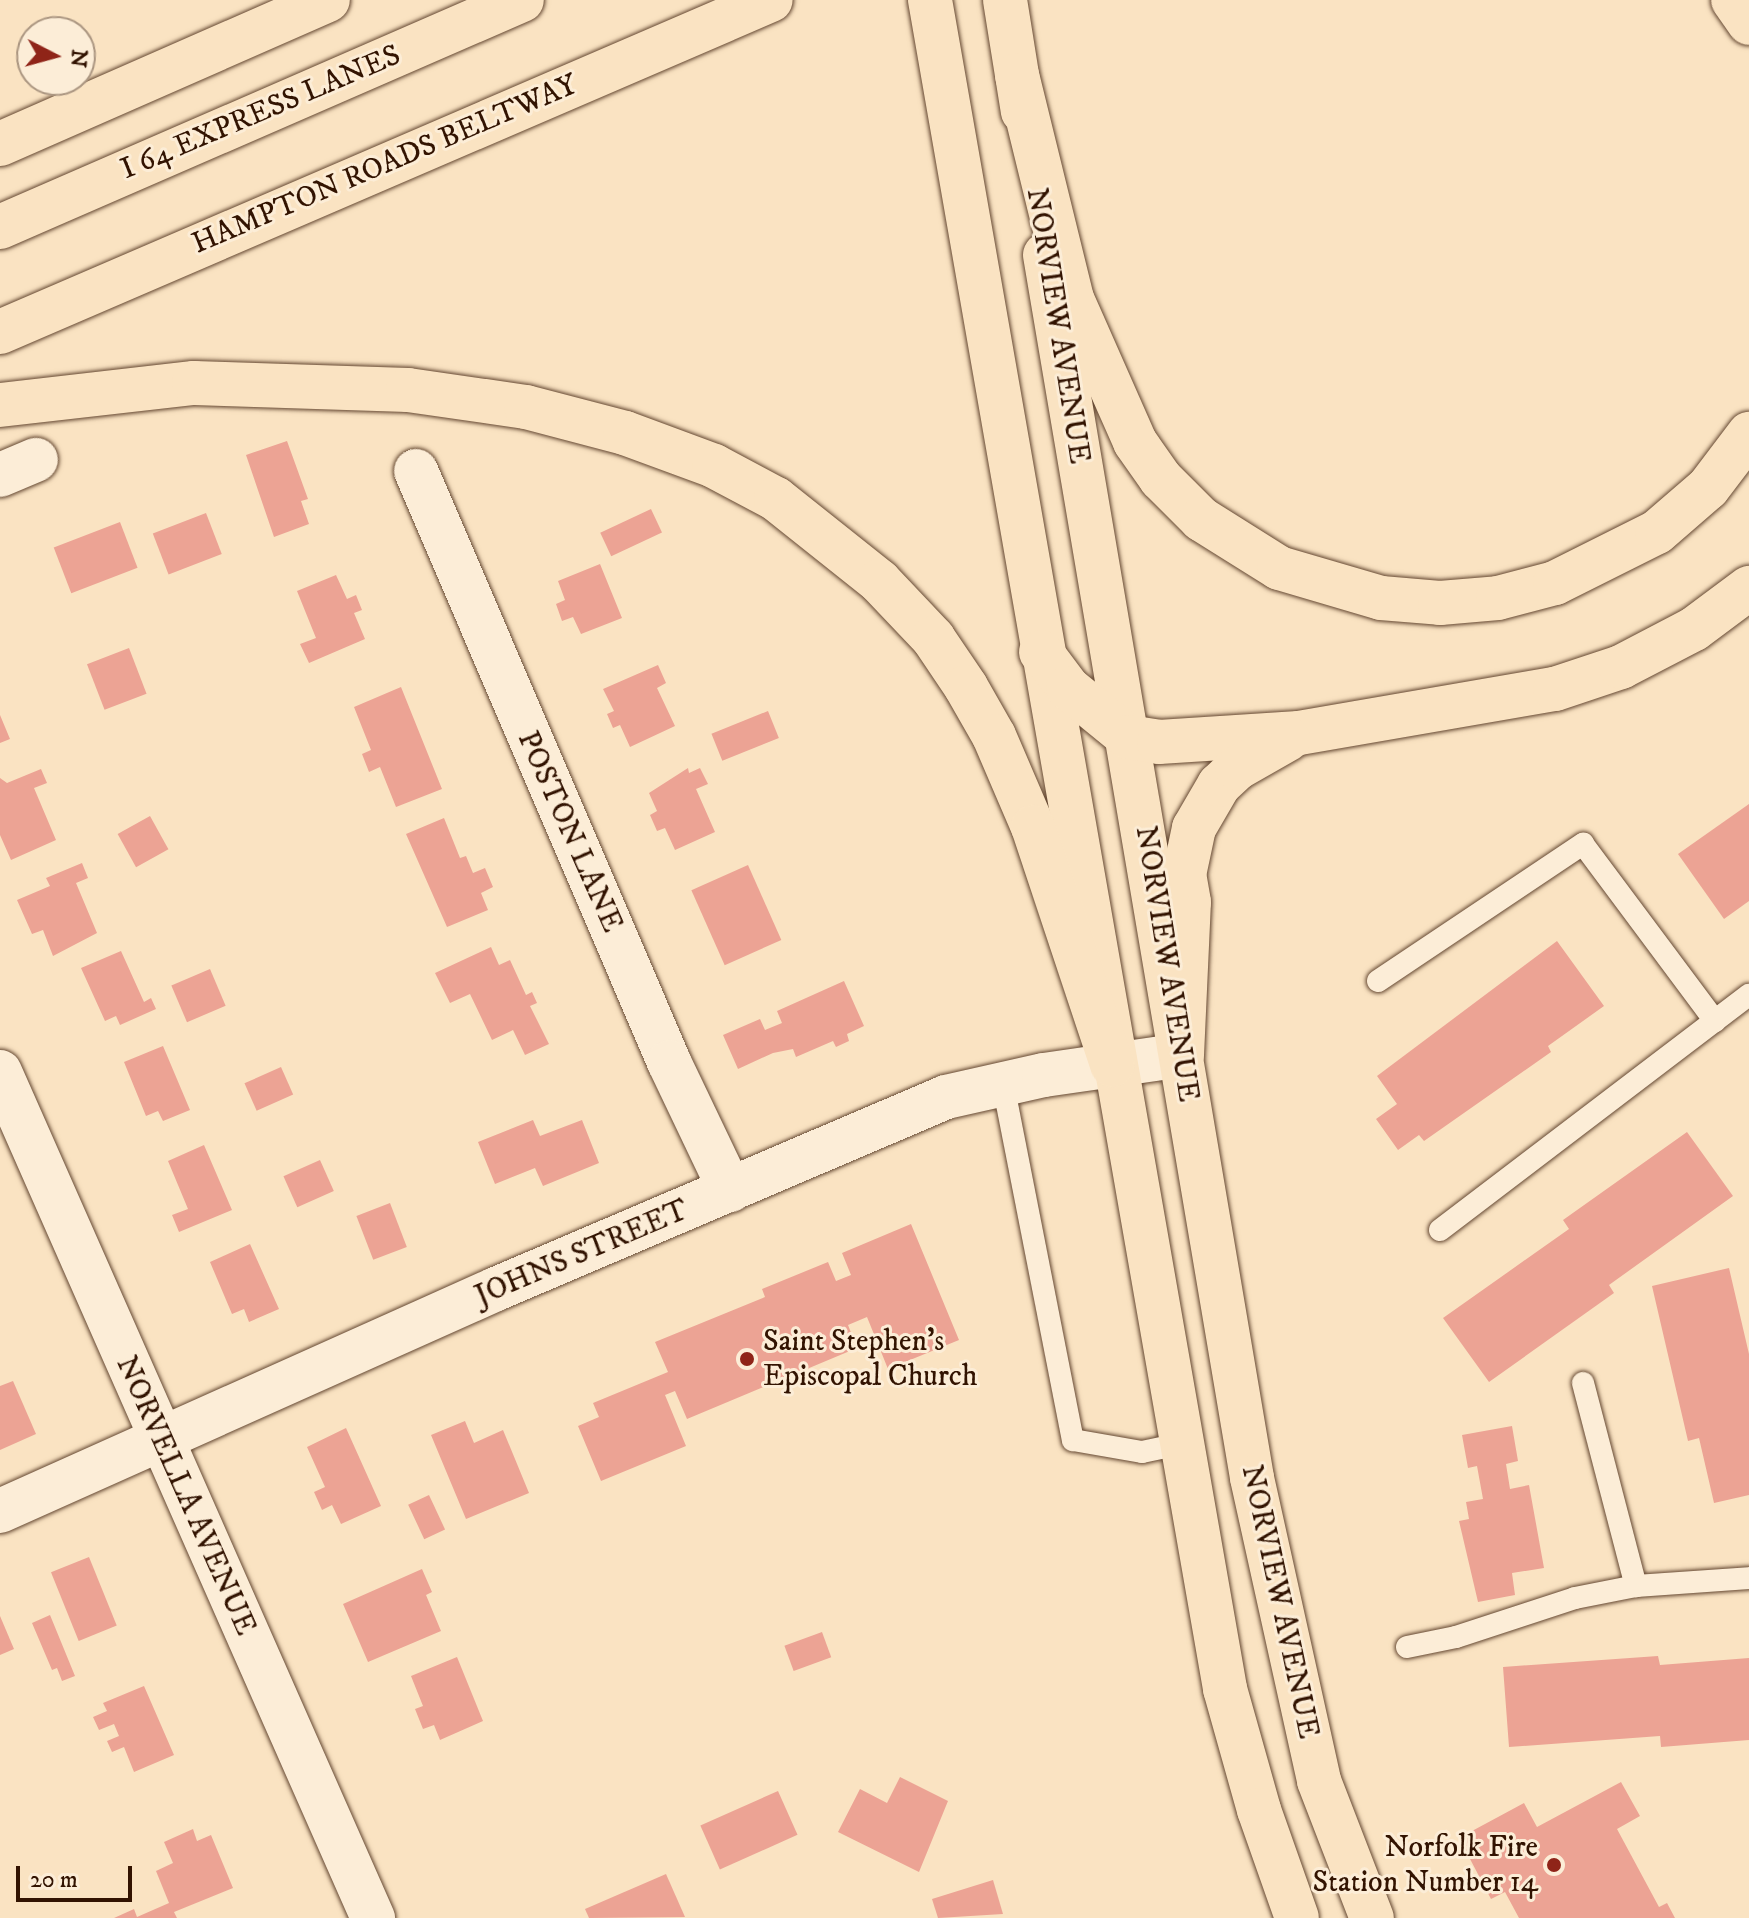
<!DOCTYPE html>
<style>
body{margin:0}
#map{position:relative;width:1749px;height:1918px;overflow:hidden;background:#fae3c2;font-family:"IM FELL DW Pica",serif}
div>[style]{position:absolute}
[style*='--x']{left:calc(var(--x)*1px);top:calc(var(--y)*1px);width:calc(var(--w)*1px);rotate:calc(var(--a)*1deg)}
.building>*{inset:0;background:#eca394;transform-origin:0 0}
.roads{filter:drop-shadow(0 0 2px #644731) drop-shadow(0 0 2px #644731)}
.service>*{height:22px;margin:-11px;padding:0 11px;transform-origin:11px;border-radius:11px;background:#fcedd7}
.minor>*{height:44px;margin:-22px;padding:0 22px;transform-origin:22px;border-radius:22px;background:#fcedd7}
.primary>*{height:44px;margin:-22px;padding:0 22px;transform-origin:22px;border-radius:22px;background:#fae3c2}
.motorway>*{height:44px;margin:-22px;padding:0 22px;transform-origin:22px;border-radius:22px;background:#fae3c2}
.dots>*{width:22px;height:22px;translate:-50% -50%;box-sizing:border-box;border:4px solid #fcedd7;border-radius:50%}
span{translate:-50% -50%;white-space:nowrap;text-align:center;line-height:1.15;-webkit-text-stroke:6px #fcedd7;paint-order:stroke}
.street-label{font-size:30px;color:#321301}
.poi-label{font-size:30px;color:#321301}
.left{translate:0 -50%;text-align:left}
.right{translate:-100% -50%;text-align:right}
.north{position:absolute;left:16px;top:16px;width:80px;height:80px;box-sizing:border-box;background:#fcedd7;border:2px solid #ab9681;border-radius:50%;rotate:96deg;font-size:22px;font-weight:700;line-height:32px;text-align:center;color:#321301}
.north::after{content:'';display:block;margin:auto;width:28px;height:36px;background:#8f2418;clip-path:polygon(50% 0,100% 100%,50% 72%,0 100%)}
.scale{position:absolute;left:16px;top:1866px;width:116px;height:36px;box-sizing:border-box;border:4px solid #321301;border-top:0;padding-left:10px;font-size:24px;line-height:28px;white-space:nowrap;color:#321301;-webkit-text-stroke:6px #fcedd7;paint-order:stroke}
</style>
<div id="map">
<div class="building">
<i style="clip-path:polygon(287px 441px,308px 499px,301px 501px,309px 524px,274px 537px,246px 455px)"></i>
<i style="left:651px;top:509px;width:26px;height:56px;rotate:65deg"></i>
<i style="left:206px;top:513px;width:44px;height:57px;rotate:69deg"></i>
<i style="left:120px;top:522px;width:49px;height:71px;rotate:69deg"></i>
<i style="clip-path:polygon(600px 564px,622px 618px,581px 634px,573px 617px,562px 621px,556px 604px,565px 600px,558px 581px)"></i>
<i style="clip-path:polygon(336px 575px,347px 599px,356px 595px,362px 610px,354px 613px,365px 639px,309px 663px,300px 644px,316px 638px,297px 591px)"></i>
<i style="left:129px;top:648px;width:49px;height:45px;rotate:69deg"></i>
<i style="clip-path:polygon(658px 665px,666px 683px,657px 688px,675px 726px,630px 747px,620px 725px,613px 728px,607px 714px,614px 711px,603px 689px)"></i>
<i style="clip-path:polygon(401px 687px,442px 789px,396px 807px,380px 767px,369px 772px,362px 754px,371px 750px,354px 707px)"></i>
<i style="left:768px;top:711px;width:29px;height:61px;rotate:68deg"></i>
<i style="clip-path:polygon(0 715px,10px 739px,0 743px)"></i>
<i style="clip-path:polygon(688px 768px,689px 773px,700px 768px,708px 784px,696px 789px,715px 832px,675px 850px,665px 828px,657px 831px,650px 815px,657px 811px,649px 793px)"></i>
<i style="clip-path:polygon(41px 769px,47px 783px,34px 788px,56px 840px,11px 860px,0 835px,0 778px,7px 783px)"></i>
<i style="clip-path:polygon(1749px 804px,1749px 901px,1724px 919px,1678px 854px)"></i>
<i style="left:150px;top:816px;width:38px;height:37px;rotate:61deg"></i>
<i style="clip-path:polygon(444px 818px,460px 858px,466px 856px,473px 873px,485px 868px,493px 887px,481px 893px,488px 910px,447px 927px,406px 834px)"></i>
<i style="clip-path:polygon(82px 863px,88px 878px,76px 883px,97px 933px,53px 956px,43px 930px,32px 934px,17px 900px,50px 886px,46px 878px)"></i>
<i style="left:748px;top:865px;width:82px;height:62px;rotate:66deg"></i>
<i style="clip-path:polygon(1557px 941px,1604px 1006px,1548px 1046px,1551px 1052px,1424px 1141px,1419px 1135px,1398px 1150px,1376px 1119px,1397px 1104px,1377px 1076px)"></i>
<i style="clip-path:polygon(491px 947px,499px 965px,510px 960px,526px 995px,532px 992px,537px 1003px,530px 1006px,549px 1044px,525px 1055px,513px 1030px,492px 1040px,470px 994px,450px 1003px,435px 973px)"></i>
<i style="clip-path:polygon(121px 951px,144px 1002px,151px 998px,156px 1009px,120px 1025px,116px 1016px,105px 1021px,81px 968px)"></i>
<i style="left:210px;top:969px;width:40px;height:42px;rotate:67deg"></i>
<i style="clip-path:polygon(844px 981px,864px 1026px,847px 1034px,849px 1041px,836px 1047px,833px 1041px,796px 1057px,793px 1049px,773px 1053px,738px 1069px,723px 1035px,760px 1019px,765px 1030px,782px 1023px,777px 1011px)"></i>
<i style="clip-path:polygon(163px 1046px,190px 1110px,163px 1121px,158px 1111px,146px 1116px,124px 1062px)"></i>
<i style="left:281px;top:1067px;width:30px;height:40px;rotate:66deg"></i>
<i style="clip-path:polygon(533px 1120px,540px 1136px,582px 1120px,599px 1163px,543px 1186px,535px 1168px,495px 1184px,478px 1142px)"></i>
<i style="clip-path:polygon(1687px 1132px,1733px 1196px,1609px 1285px,1614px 1293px,1489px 1382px,1443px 1318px,1569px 1229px,1563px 1220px)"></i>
<i style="clip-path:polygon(204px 1145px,232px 1210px,179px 1232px,172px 1215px,188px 1209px,168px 1161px)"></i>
<i style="left:320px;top:1160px;width:34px;height:40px;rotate:66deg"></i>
<i style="left:390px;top:1203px;width:47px;height:36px;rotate:69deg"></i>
<i style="clip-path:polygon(911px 1224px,959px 1340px,888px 1369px,867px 1317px,848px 1325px,857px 1348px,687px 1419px,675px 1391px,665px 1395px,686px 1446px,601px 1481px,578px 1426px,599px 1417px,593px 1403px,668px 1372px,655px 1342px,765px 1297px,762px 1289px,828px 1262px,836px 1281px,851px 1275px,842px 1253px)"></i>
<i style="clip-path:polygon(250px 1244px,279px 1309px,249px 1322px,244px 1309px,232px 1314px,210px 1262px)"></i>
<i style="clip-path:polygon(1729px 1268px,1749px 1354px,1749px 1495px,1714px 1503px,1699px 1438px,1688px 1441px,1652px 1286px)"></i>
<i style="clip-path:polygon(13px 1381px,36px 1434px,0 1450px,0 1386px)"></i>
<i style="clip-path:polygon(465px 1421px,474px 1443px,503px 1430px,529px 1493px,466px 1519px,431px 1435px)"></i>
<i style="clip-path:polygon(1512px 1426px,1518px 1461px,1506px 1464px,1510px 1489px,1529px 1485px,1544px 1568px,1512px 1573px,1515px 1595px,1478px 1602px,1459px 1521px,1469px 1519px,1466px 1502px,1483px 1499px,1477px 1466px,1468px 1468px,1462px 1435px)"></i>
<i style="clip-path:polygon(346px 1428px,381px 1506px,341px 1524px,332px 1505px,322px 1510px,314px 1492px,325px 1487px,307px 1447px)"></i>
<i style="left:429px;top:1495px;width:38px;height:23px;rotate:65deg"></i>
<i style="left:89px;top:1557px;width:74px;height:41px;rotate:68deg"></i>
<i style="clip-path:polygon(422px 1569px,432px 1592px,426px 1595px,441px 1631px,368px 1662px,343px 1604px)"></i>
<i style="clip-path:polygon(50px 1615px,75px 1676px,62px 1681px,57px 1668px,52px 1670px,32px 1623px)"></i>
<i style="clip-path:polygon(0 1616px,14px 1649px,0 1655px)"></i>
<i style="left:822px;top:1632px;width:27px;height:40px;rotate:70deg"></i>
<i style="clip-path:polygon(1658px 1656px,1660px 1665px,1749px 1658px,1749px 1740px,1661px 1747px,1660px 1736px,1509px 1747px,1503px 1667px)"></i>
<i style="clip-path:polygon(457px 1657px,483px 1721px,440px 1740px,434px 1725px,423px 1729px,415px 1709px,423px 1706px,411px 1676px)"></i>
<i style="clip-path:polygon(144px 1686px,174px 1755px,134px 1772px,124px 1747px,112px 1752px,107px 1741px,119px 1736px,114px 1724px,99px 1730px,93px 1717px,107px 1711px,103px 1703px)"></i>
<i style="clip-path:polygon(900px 1777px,948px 1801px,919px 1872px,838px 1832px,860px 1789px,887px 1803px)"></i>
<i style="clip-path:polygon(1621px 1782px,1640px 1816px,1617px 1829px,1659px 1907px,1667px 1903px,1675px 1918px,1519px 1918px,1505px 1892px,1491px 1899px,1459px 1838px,1524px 1803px,1537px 1827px)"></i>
<i style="left:778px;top:1791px;width:48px;height:85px;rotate:66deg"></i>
<i style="clip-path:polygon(193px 1829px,197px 1841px,211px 1835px,233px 1888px,174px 1912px,177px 1918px,114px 1918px,134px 1909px,137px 1917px,169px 1903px,156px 1871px,173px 1863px,164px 1842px)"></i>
<i style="clip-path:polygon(666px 1874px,685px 1917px,589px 1918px,585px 1909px)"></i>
<i style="clip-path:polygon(993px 1880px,1003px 1914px,938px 1918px,932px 1899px)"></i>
</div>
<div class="roads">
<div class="service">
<i style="--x:1378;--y:981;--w:247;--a:-33.8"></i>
<i style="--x:1583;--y:844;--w:221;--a:53.3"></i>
<i style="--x:1003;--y:1084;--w:363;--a:78.9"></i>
<i style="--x:1073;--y:1440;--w:70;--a:9.9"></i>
<i style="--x:1142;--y:1452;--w:40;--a:-12"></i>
<i style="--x:1440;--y:1230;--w:388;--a:-37.3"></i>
<i style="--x:1583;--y:1383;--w:210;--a:75.4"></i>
<i style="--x:1407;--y:1647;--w:50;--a:-11.5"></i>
<i style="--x:1456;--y:1637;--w:125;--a:-18.1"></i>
<i style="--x:1575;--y:1598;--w:62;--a:-11.1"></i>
<i style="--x:1636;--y:1586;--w:113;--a:-4"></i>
</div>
<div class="minor">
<i style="--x:416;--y:471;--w:643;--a:66.82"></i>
<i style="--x:669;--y:1062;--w:142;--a:64.5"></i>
<i style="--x:0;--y:475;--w:39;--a:-23"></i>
<i style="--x:0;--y:1072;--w:925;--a:66.21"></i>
<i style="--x:0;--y:1511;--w:543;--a:-24.11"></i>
<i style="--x:496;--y:1289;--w:489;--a:-23.1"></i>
<i style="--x:946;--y:1097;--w:100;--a:-12.7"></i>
<i style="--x:1044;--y:1075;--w:139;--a:-8.2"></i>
</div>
<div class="primary">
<i style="--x:930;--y:0;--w:1715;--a:80.09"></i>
<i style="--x:1225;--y:1689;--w:126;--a:74.3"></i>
<i style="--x:1259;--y:1810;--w:114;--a:70.6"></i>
<i style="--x:1005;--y:0;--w:113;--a:80.9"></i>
<i style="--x:1045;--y:255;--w:1240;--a:80.39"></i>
<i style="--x:1252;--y:1478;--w:310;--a:77.5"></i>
<i style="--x:1319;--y:1781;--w:147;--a:68.9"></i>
</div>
<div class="motorway">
<i style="--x:1733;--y:0;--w:28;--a:55"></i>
<i style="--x:1017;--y:75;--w:231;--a:76.2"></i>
<i style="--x:1072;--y:299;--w:156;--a:66.2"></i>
<i style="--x:1135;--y:442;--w:45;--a:54.9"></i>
<i style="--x:1161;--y:479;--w:57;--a:45"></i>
<i style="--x:1201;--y:519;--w:92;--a:32.1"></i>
<i style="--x:1279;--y:568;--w:106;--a:16.4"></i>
<i style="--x:1381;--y:598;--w:59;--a:4.8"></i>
<i style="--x:1440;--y:603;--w:58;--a:-4.9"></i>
<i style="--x:1498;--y:598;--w:59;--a:-14.7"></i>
<i style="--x:1555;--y:583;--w:114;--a:-26.6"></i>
<i style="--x:1657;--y:532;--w:67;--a:-40.8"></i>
<i style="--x:1708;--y:488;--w:68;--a:-52.8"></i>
<i style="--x:0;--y:144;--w:358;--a:-23.7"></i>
<i style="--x:0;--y:227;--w:569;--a:-23.5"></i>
<i style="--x:0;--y:332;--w:839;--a:-23.3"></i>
<i style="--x:0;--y:405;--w:195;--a:-6.5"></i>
<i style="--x:194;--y:383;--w:214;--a:1.9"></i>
<i style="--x:408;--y:390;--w:119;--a:8.2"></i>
<i style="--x:526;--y:407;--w:102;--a:14.7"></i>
<i style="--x:625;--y:433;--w:95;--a:20.3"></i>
<i style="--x:714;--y:466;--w:70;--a:28"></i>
<i style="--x:776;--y:499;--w:132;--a:38.5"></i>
<i style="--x:879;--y:581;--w:79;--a:46.5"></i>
<i style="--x:933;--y:638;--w:59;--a:56"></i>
<i style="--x:966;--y:687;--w:56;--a:60.3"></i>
<i style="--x:994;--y:736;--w:99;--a:66.8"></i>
<i style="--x:1033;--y:827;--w:251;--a:71.6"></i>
<i style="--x:1041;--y:652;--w:45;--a:53.1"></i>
<i style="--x:1068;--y:688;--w:77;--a:39.2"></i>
<i style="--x:1128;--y:737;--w:31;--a:9"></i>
<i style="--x:1159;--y:742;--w:140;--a:-3.7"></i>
<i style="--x:1299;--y:733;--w:260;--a:-9.8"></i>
<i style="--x:1555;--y:689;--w:70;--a:-18.4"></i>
<i style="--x:1621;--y:667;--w:82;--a:-27.5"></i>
<i style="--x:1694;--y:629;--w:69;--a:-36.7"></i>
<i style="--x:1182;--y:1055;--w:153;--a:-87.4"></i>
<i style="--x:1189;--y:902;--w:27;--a:-100"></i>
<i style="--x:1184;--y:875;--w:48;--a:-78"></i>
<i style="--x:1194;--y:828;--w:50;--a:-59.8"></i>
<i style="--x:1219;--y:785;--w:25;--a:-43"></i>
<i style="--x:1237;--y:768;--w:59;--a:-29.6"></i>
</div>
</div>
<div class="dots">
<i style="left:747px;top:1359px;background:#8f2418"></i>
<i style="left:1554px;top:1865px;background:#8f2418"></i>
</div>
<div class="street-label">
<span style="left:261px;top:113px;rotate:-23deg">I 64 EXPRESS LANES</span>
<span style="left:385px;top:165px;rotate:-23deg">HAMPTON ROADS BELTWAY</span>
<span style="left:1057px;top:326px;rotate:81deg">NORVIEW AVENUE</span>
<span style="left:569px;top:832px;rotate:66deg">POSTON LANE</span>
<span style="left:1166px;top:964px;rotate:81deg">NORVIEW AVENUE</span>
<span style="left:582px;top:1254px;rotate:-23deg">JOHNS STREET</span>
<span style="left:185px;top:1496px;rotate:66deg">NORVELLA AVENUE</span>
<span style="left:1279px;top:1602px;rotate:78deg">NORVIEW AVENUE</span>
</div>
<div class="poi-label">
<span class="left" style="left:763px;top:1359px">Saint Stephen's<br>Episcopal Church</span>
<span class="right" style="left:1538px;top:1865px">Norfolk Fire<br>Station Number 14</span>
</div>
<div class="north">N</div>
<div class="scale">20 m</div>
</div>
